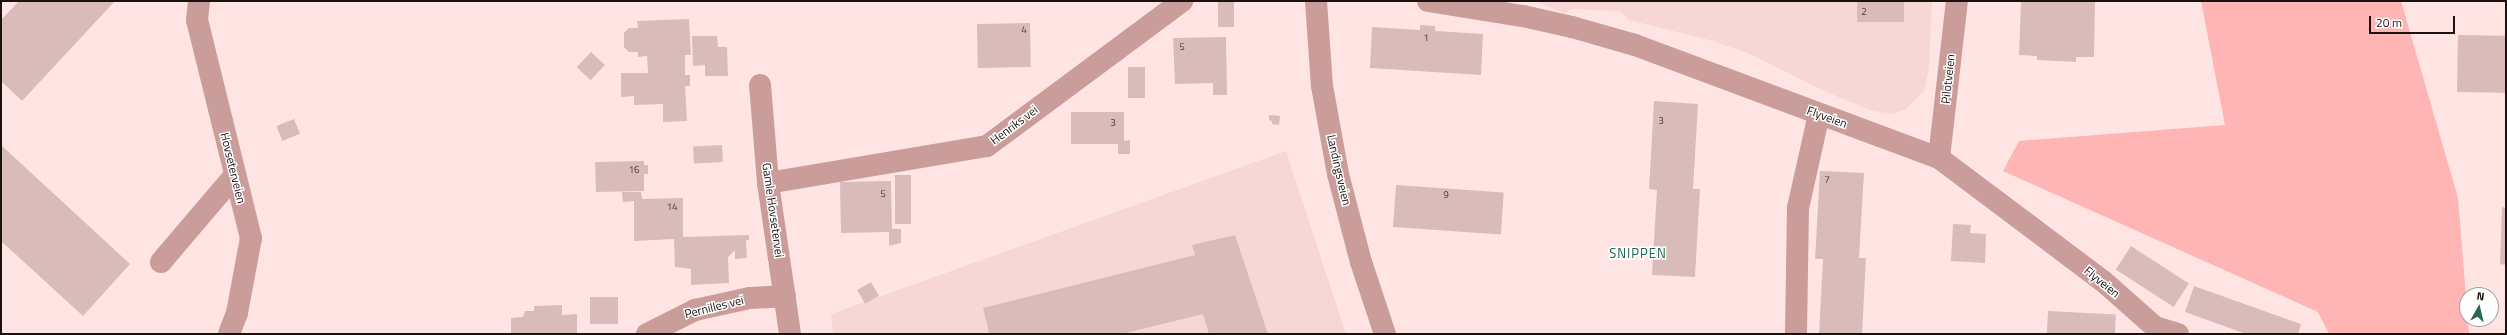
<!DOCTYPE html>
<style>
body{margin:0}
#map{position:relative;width:2507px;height:335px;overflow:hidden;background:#fee5e3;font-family:"Titillium Web",sans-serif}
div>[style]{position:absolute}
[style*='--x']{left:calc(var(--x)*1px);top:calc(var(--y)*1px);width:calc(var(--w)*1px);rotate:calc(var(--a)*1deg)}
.built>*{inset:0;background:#f7d7d6}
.green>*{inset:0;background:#feb5b3}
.building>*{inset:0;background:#d9bcba;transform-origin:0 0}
.minor>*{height:22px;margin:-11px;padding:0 11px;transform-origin:11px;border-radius:11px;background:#ca9d9b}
span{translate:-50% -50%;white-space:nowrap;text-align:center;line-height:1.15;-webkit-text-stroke:3px #fff;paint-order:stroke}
.number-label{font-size:10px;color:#4a3c3a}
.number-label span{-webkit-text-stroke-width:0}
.street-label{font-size:12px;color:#1b1110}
.neighbourhood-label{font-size:13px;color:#15634f;letter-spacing:1px}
.frame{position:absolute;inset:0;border:2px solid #1b1110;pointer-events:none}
.north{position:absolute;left:2459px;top:287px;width:40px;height:40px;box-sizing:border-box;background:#fff;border:1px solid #a4a09f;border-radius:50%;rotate:8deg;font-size:11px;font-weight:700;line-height:16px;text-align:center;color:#1b1110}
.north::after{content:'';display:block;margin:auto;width:14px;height:18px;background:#286855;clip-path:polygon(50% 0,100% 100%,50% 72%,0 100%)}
.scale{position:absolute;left:2369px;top:16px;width:86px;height:18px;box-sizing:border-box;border:2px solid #1b1110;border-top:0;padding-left:5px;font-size:12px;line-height:14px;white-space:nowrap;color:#1b1110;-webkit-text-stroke:3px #fff;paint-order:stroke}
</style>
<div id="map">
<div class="built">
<i style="clip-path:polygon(1534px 1px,1932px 1px,1929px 69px,1924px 91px,1906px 109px,1892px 114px,1873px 111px,1826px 92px,1750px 54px,1713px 41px,1629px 20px,1620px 11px,1573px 9px,1564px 13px)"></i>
<i style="clip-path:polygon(1286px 151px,1346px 334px,833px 334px,831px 314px)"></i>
</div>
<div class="green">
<i style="clip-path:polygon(2201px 1px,2401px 1px,2458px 198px,2469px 334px,2329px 334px,2318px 312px,2003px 171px,2019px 141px,2225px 125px)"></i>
</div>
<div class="building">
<i style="clip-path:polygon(19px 1px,115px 1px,22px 101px,1px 81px,1px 20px)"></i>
<i style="left:1218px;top:1px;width:16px;height:26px"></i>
<i style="left:1857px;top:1px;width:47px;height:21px"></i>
<i style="clip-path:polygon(2021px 1px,2095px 1px,2094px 57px,2076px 57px,2076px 62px,2037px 60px,2037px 56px,2019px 55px)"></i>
<i style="clip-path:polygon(689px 19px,691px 55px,685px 55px,685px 75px,690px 75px,690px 86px,685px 86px,687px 121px,663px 122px,663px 104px,634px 105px,634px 96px,621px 97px,621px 73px,648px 73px,647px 56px,638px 57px,638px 52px,629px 52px,624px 47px,624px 33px,629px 28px,638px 28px,637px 21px)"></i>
<i style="left:1030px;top:23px;width:44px;height:53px;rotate:89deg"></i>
<i style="clip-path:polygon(1420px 25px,1435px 26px,1435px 31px,1483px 34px,1481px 75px,1370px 68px,1372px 27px,1420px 30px)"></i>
<i style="left:2458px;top:35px;width:48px;height:57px;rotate:1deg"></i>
<i style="clip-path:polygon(692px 36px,717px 36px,718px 47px,727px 47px,728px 76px,705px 76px,705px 65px,693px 66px)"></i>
<i style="clip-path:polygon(1226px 37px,1227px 95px,1213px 95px,1213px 83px,1175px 84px,1173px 38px)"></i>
<i style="left:591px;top:52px;width:19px;height:21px;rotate:43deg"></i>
<i style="left:1145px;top:67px;width:31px;height:17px;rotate:90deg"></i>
<i style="clip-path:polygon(1654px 101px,1698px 104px,1693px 189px,1700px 189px,1695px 277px,1652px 275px,1657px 190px,1649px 189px)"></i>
<i style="clip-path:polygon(1071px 112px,1124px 112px,1124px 141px,1130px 140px,1130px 154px,1118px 154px,1118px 144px,1071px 144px)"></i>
<i style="clip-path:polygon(1269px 115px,1280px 116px,1279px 125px,1272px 124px,1272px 121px,1269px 120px)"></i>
<i style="left:294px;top:119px;width:16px;height:19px;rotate:68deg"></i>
<i style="clip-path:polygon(1px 145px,130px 264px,83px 316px,1px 241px)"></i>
<i style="left:722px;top:145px;width:17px;height:29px;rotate:87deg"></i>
<i style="clip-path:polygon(644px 161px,644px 165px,648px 165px,648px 174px,644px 174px,644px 191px,596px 192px,595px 162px)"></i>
<i style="clip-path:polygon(1820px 171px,1864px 173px,1859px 258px,1866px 258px,1862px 334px,1819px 334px,1823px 259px,1815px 259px)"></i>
<i style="left:895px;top:175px;width:16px;height:49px"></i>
<i style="clip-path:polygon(891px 181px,892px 229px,901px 229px,901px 243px,889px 246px,889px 232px,841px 233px,840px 182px)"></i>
<i style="left:1396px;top:185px;width:108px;height:42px;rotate:4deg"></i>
<i style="clip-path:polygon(622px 192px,641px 192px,642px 199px,683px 198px,683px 237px,749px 235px,749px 240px,746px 240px,747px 258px,735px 259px,735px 250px,728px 257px,729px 283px,691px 285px,691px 269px,675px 267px,674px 239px,634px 241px,634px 201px,623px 202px)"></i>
<i style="clip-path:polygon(2502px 207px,2506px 208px,2506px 265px,2500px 264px)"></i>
<i style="clip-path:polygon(1953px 224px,1971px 225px,1970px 233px,1986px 234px,1985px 263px,1951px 261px)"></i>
<i style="clip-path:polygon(1235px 235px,1268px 334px,1209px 334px,1203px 314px,1122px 334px,986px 334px,989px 332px,983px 308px,1195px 255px,1192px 245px)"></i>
<i style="left:2131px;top:246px;width:69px;height:28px;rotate:33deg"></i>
<i style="left:871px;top:282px;width:16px;height:16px;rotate:60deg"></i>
<i style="clip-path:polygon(2194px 286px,2301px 324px,2298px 334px,2246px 334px,2185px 312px)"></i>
<i style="left:590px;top:297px;width:28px;height:27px"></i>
<i style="clip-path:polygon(562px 305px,562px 315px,577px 314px,577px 334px,511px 334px,511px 318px,523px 317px,525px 311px,534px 311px,534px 306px)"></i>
<i style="left:2048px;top:311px;width:68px;height:23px;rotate:3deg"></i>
</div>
<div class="minor">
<i style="--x:199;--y:1;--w:19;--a:96"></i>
<i style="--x:197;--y:20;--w:225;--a:76.1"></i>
<i style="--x:251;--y:238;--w:76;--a:100.6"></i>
<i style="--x:237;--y:313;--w:22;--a:111"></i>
<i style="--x:1316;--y:1;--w:85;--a:86"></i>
<i style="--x:1322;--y:86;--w:89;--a:79.7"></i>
<i style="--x:1338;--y:174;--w:91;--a:75.4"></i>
<i style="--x:1361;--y:262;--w:76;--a:71.6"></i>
<i style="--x:1428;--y:1;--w:96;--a:9"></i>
<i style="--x:1523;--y:16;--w:50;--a:12.7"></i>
<i style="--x:1572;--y:27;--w:66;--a:15.9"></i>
<i style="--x:1635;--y:45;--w:324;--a:20.4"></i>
<i style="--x:1939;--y:158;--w:205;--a:36.9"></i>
<i style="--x:2103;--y:281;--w:69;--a:41.5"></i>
<i style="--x:2155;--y:327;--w:24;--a:17"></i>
<i style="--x:760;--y:85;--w:98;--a:85.3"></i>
<i style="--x:768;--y:183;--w:153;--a:81.7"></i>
<i style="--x:1939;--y:158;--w:158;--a:-83.5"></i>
<i style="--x:768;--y:183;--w:222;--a:-9.6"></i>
<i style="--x:987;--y:146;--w:243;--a:-36.6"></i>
<i style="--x:161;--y:262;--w:114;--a:-49.6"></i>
<i style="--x:647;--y:334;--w:54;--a:-26.6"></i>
<i style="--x:695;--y:310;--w:56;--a:-12.3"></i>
<i style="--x:750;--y:298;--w:35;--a:-3"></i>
<i style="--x:1796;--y:334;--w:126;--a:-89.1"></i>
<i style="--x:1798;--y:208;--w:96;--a:-77.4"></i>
</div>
<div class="number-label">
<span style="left:1864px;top:12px">2</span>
<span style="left:1024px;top:30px">4</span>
<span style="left:1426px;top:38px">1</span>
<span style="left:1182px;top:47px">5</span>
<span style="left:1661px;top:121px">3</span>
<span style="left:1113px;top:123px">3</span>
<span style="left:634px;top:170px">16</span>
<span style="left:1827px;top:180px">7</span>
<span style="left:883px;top:194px">5</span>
<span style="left:1446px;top:195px">9</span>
<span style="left:672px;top:207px">14</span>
</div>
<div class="street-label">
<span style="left:1948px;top:79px;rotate:-84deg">Pilotveien</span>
<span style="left:1827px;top:117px;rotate:20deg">Flyveien</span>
<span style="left:1014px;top:125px;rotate:-37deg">Henriks vei</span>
<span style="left:233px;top:168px;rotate:76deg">Hovseterveien</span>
<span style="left:1339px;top:170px;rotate:77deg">Landingsveien</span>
<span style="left:773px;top:210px;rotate:82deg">Gamle Hovsetervei</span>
<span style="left:2102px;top:282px;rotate:39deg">Flyveien</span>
<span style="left:714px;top:307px;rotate:-14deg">Pernilles vei</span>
</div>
<div class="neighbourhood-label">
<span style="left:1638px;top:253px">SNIPPEN</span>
</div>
<div class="frame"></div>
<div class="north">N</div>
<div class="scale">20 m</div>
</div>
